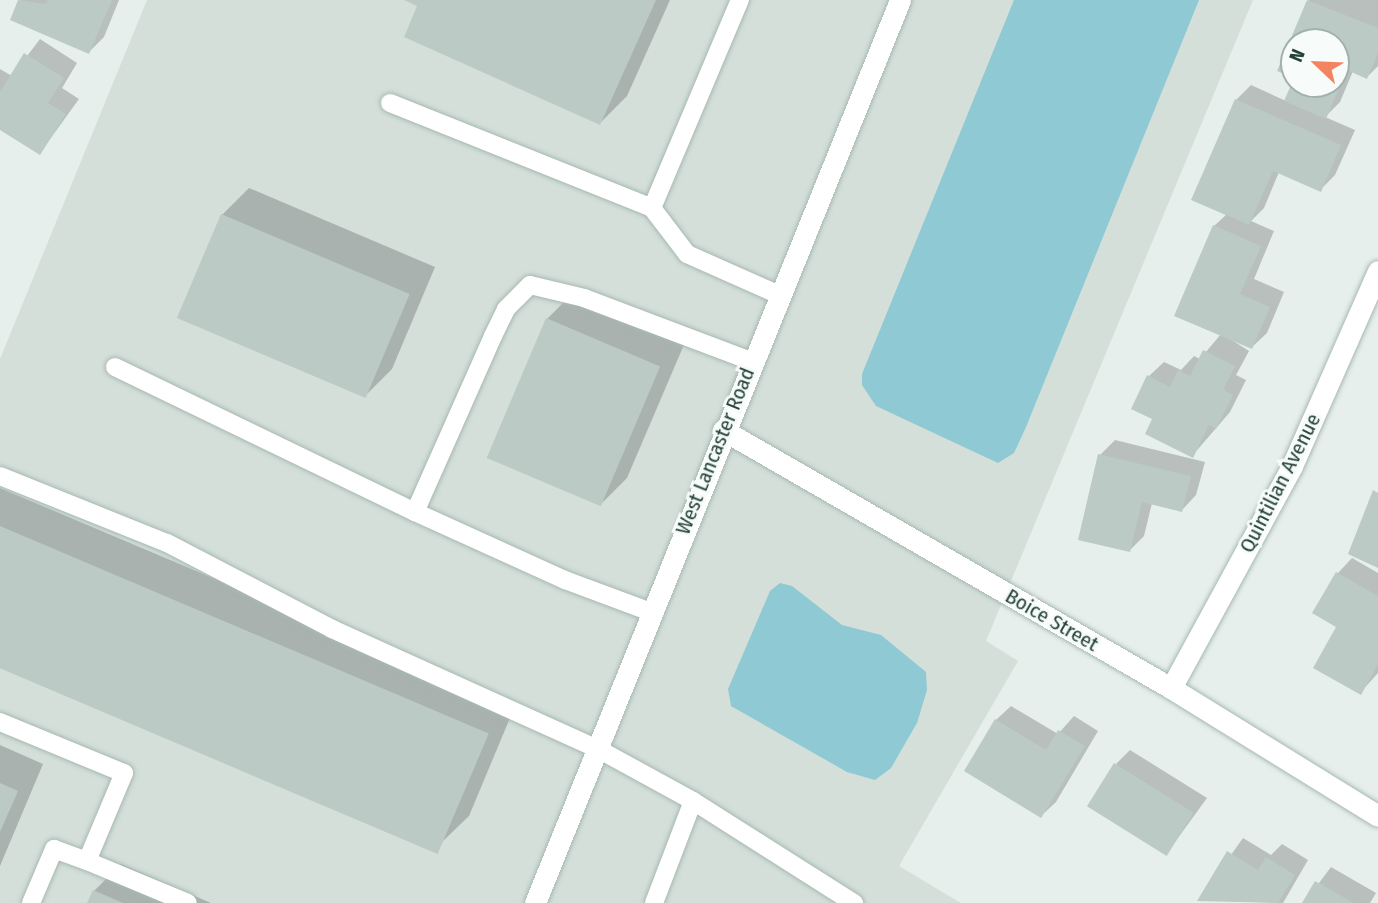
<!DOCTYPE html>
<style>
body{margin:0}
#map{position:relative;width:1378px;height:903px;overflow:hidden;background:#e6efeb;font-family:"Fira Sans Condensed",sans-serif}
div>[style]{position:absolute}
[style*='--x']{left:calc(var(--x)*1px);top:calc(var(--y)*1px);width:calc(var(--w)*1px);rotate:calc(var(--a)*1deg)}
.built>*{inset:0;background:#d4dfda}
.water>*{inset:0;background:#8ec9d4}
.shadow>*{inset:0;background:#0003}
.building>*{inset:0;background:#bbcac4;transform-origin:0 0}
.roads{filter:drop-shadow(0 0 2px #a8b8b2) drop-shadow(0 0 2px #a8b8b2)}
.service>*{height:18px;margin:-9px;padding:0 9px;transform-origin:9px;border-radius:9px;background:#fff}
.minor>*{height:21px;margin:-10.5px;padding:0 10.5px;transform-origin:10.5px;border-radius:10.5px;background:#fff}
.tertiary>*{height:21px;margin:-10.5px;padding:0 10.5px;transform-origin:10.5px;border-radius:10.5px;background:#fff}
span{translate:-50% -50%;white-space:nowrap;text-align:center;line-height:1.15;-webkit-text-stroke:6px #f7fbf9;paint-order:stroke}
.street-label{font-size:21px;color:#24423a}
.north{position:absolute;left:1280px;top:28px;width:70px;height:70px;box-sizing:border-box;background:#f7fbf9;border:2px solid #a3b1ad;border-radius:50%;rotate:293deg;font-size:19px;font-weight:700;line-height:28px;text-align:center;color:#24423a}
.north::after{content:'';display:block;margin:auto;width:24px;height:32px;background:#f4845f;clip-path:polygon(50% 0,100% 100%,50% 72%,0 100%)}
</style>
<div id="map">
<div class="built">
<i style="clip-path:polygon(147px 0,1253px 0,986px 641px,1018px 661px,899px 866px,961px 903px,0 903px,0 359px)"></i>
</div>
<div class="water">
<i style="clip-path:polygon(1014px 0,1199px 0,1026px 427px,1014px 453px,998px 463px,876px 406px,862px 385px,862px 374px)"></i>
<i style="clip-path:polygon(780px 583px,792px 586px,842px 625px,881px 635px,926px 672px,927px 690px,917px 723px,891px 768px,875px 780px,847px 772px,731px 706px,728px 689px,770px 591px)"></i>
</div>
<div class="shadow">
<i style="clip-path:polygon(20px 0,119px 0,104px 37px,89px 52px,12px 19px)"></i>
<i style="clip-path:polygon(408px 0,670px 0,627px 96px,600px 123px)"></i>
<i style="clip-path:polygon(1309px 0,1378px 0,1378px 66px,1367px 77px,1353px 71px,1340px 102px,1325px 117px,1355px 130px,1335px 175px,1320px 190px,1279px 172px,1264px 208px,1251px 221px,1274px 231px,1254px 279px,1284px 292px,1267px 333px,1252px 347px,1224px 335px,1249px 351px,1236px 375px,1246px 380px,1230px 412px,1192px 456px,1155px 419px,1149px 376px,1164px 362px,1181px 370px,1194px 356px,1200px 359px,1221px 334px,1214px 226px,1227px 214px,1236px 100px,1251px 85px,1286px 101px,1294px 82px,1336px 84px,1336px 42px,1294px 42px,1294px 76px,1280px 70px)"></i>
<i style="clip-path:polygon(40px 39px,77px 63px,62px 88px,79px 99px,40px 153px,0 128px,0 69px,12px 76px)"></i>
<i style="clip-path:polygon(249px 188px,435px 267px,392px 369px,365px 396px,179px 317px,222px 215px)"></i>
<i style="clip-path:polygon(574px 292px,686px 340px,627px 478px,600px 505px,547px 319px)"></i>
<i style="clip-path:polygon(1115px 440px,1205px 462px,1196px 495px,1182px 510px,1152px 503px,1144px 536px,1130px 550px,1100px 455px)"></i>
<i style="clip-path:polygon(0 488px,515px 706px,469px 816px,442px 842px,0 655px)"></i>
<i style="clip-path:polygon(1352px 558px,1378px 573px,1378px 673px,1360px 693px,1338px 627px,1338px 573px)"></i>
<i style="clip-path:polygon(1011px 706px,1058px 734px,1074px 716px,1098px 731px,1056px 802px,1041px 816px,996px 720px)"></i>
<i style="clip-path:polygon(0 745px,43px 764px,0 866px)"></i>
<i style="clip-path:polygon(1130px 750px,1207px 798px,1167px 853px,1116px 764px)"></i>
<i style="clip-path:polygon(1243px 838px,1271px 855px,1282px 844px,1308px 860px,1283px 903px,1199px 900px)"></i>
<i style="clip-path:polygon(121px 864px,211px 903px,89px 903px,94px 891px)"></i>
<i style="clip-path:polygon(1331px 867px,1376px 893px,1370px 903px,1304px 903px)"></i>
</div>
<div class="building">
<i style="clip-path:polygon(18px 0,46px 4px,48px 0,112px 0,89px 54px,10px 20px)"></i>
<i style="clip-path:polygon(404px 0,656px 0,600px 125px,404px 37px,417px 6px)"></i>
<i style="clip-path:polygon(evenodd,1307px 0,1378px 28px,1378px 53px,1367px 79px,1347px 70px,1326px 119px,1284px 101px,1294px 78px,1277px 71px,1307px 0,1294px 42px,1336px 42px,1336px 84px,1294px 84px,1294px 42px)"></i>
<i style="clip-path:polygon(24px 53px,64px 78px,48px 103px,66px 114px,40px 155px,0 130px,0 92px)"></i>
<i style="clip-path:polygon(1235px 99px,1341px 145px,1321px 192px,1273px 171px,1249px 225px,1191px 200px)"></i>
<i style="left:221px;top:214px;width:205px;height:113px;rotate:23deg"></i>
<i style="clip-path:polygon(1213px 225px,1261px 246px,1240px 294px,1270px 307px,1252px 349px,1174px 316px)"></i>
<i style="left:546px;top:318px;width:124px;height:152px;rotate:23deg"></i>
<i style="clip-path:polygon(1203px 350px,1235px 366px,1223px 390px,1233px 395px,1216px 429px,1209px 425px,1193px 458px,1145px 434px,1152px 419px,1131px 409px,1147px 375px,1170px 387px,1178px 370px,1190px 376px)"></i>
<i style="clip-path:polygon(1098px 454px,1191px 476px,1182px 512px,1142px 502px,1130px 552px,1078px 540px)"></i>
<i style="clip-path:polygon(1373px 490px,1378px 493px,1378px 568px,1348px 554px)"></i>
<i style="left:0;top:526px;width:531px;height:131px;rotate:23deg"></i>
<i style="clip-path:polygon(1336px 572px,1378px 596px,1378px 664px,1361px 695px,1313px 668px,1336px 627px,1312px 613px)"></i>
<i style="clip-path:polygon(995px 719px,1046px 750px,1058px 730px,1085px 746px,1041px 818px,964px 771px)"></i>
<i style="left:1114px;top:763px;width:94px;height:51px;rotate:32deg"></i>
<i style="clip-path:polygon(0 783px,18px 791px,0 832px)"></i>
<i style="clip-path:polygon(1227px 851px,1258px 870px,1266px 857px,1295px 875px,1278px 903px,1197px 901px)"></i>
<i style="clip-path:polygon(1315px 881px,1354px 903px,1302px 903px)"></i>
<i style="clip-path:polygon(93px 890px,123px 903px,87px 903px)"></i>
</div>
<div class="roads">
<div class="service">
<i style="--x:390;--y:103;--w:282;--a:21.8"></i>
<i style="--x:652;--y:208;--w:58;--a:52.7"></i>
<i style="--x:687;--y:254;--w:101;--a:24"></i>
<i style="--x:652;--y:208;--w:226;--a:-67.1"></i>
<i style="--x:115;--y:367;--w:333;--a:25.8"></i>
<i style="--x:415;--y:512;--w:165;--a:24.4"></i>
<i style="--x:565;--y:580;--w:92;--a:20.4"></i>
<i style="--x:0;--y:476;--w:180;--a:21.9"></i>
<i style="--x:167;--y:543;--w:186;--a:27.5"></i>
<i style="--x:332;--y:629;--w:292;--a:24.3"></i>
<i style="--x:598;--y:749;--w:108;--a:28.7"></i>
<i style="--x:693;--y:801;--w:191;--a:32.4"></i>
<i style="--x:415;--y:512;--w:193;--a:-66.1"></i>
<i style="--x:493;--y:336;--w:30;--a:-64"></i>
<i style="--x:506;--y:309;--w:34;--a:-45"></i>
<i style="--x:530;--y:285;--w:56;--a:13.5"></i>
<i style="--x:584;--y:298;--w:178;--a:20.7"></i>
<i style="--x:0;--y:722;--w:134;--a:22.4"></i>
<i style="--x:124;--y:773;--w:95;--a:112.8"></i>
<i style="--x:87;--y:861;--w:109;--a:22.6"></i>
<i style="--x:31;--y:903;--w:59;--a:-66.9"></i>
<i style="--x:54;--y:849;--w:35;--a:20"></i>
<i style="--x:654;--y:903;--w:109;--a:-69.1"></i>
</div>
<div class="minor">
<i style="--x:723;--y:430;--w:517;--a:29.94"></i>
<i style="--x:1171;--y:688;--w:243;--a:31.7"></i>
<i style="--x:1171;--y:688;--w:253;--a:-61.4"></i>
<i style="--x:1292;--y:466;--w:213;--a:-66.2"></i>
</div>
<div class="tertiary">
<i style="--x:535;--y:903;--w:974;--a:-67.99"></i>
</div>
</div>
<div class="street-label">
<span style="left:715px;top:451px;rotate:-68deg">West Lancaster Road</span>
<span style="left:1280px;top:483px;rotate:-63deg">Quintilian Avenue</span>
<span style="left:1052px;top:620px;rotate:30deg">Boice Street</span>
</div>
<div class="north">N</div>
</div>
